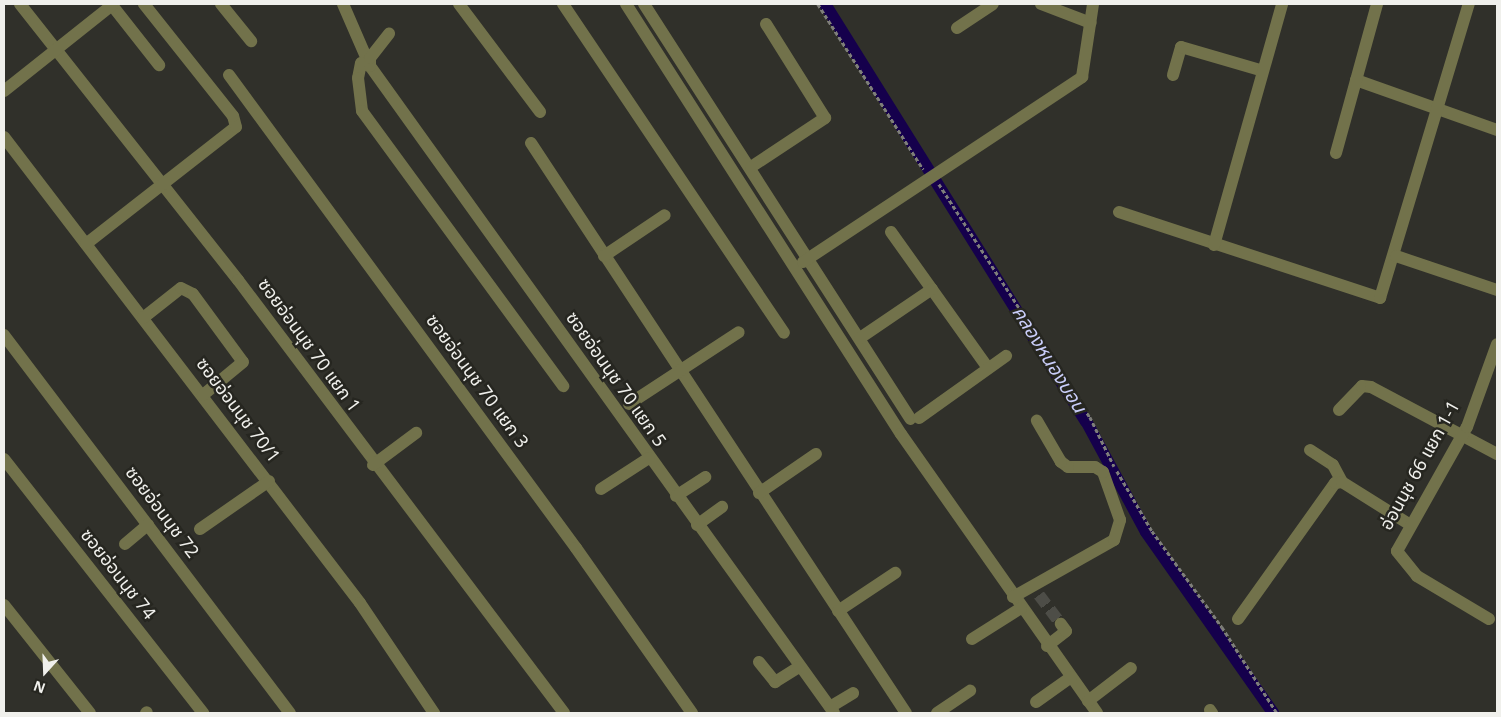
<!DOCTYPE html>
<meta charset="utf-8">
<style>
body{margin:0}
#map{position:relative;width:1501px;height:717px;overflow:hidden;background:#30302a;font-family:Georgia,"Noto Sans Thai",serif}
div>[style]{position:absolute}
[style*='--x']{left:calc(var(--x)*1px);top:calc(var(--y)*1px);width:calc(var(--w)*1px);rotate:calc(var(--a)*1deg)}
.canal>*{height:12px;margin:-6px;padding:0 6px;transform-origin:6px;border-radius:6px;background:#15004c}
.minor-tunnel>*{height:12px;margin-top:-6px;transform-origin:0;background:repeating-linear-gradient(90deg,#4d4d47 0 12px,transparent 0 18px)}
.path>*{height:2.5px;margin-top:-1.25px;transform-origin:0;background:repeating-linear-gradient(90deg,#7f7f7a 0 4px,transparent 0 6.5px)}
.minor>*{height:12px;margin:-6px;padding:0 6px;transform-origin:6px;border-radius:6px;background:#72724b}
span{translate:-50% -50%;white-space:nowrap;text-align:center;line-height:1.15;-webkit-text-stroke:5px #262620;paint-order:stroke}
.street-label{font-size:18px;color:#f0f0ec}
.water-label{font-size:19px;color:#c9cdf9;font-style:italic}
.frame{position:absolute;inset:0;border:5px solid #f0f0ec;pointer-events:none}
.north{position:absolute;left:20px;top:647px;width:50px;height:50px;-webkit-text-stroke:4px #262620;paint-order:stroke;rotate:200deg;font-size:14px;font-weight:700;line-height:20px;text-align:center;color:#f0f0ec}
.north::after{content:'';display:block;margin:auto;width:18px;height:22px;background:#f0f0ec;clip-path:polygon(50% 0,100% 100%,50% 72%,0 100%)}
</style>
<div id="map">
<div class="canal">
<i style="--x:825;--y:4;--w:492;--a:58"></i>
<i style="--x:1086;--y:421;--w:126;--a:61.6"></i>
<i style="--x:1146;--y:532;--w:221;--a:54.9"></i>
</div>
<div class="minor-tunnel">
<i style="--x:1039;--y:595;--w:36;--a:53"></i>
</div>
<div class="path">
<i style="--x:818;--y:4;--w:196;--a:57.5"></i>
<i style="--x:939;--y:184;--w:278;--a:57.1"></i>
<i style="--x:1090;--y:417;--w:55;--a:63.9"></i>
<i style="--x:1117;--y:471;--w:69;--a:59.7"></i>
<i style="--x:1152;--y:531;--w:119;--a:53.9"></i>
<i style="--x:1222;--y:627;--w:102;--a:57.4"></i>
</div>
<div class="minor">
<i style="--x:20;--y:4;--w:352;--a:51.7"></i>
<i style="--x:238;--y:280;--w:542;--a:53.02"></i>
<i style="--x:111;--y:4;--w:78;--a:51.8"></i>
<i style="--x:221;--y:4;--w:48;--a:51"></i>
<i style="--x:343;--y:4;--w:68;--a:66.5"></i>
<i style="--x:370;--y:66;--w:796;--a:54.35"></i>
<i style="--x:459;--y:4;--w:135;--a:53.1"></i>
<i style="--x:563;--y:4;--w:396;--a:56.1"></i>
<i style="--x:626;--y:4;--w:510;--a:57.4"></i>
<i style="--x:901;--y:434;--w:341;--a:54.9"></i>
<i style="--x:644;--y:4;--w:493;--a:57.3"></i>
<i style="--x:1041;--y:4;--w:53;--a:20.8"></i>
<i style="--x:957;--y:28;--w:43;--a:-33.7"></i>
<i style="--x:370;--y:66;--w:9;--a:-162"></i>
<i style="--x:361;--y:63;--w:15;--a:101"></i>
<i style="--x:358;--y:78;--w:33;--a:83"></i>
<i style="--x:362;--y:111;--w:341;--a:53.8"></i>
<i style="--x:370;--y:66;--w:8;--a:-90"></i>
<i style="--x:370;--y:58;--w:31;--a:-52"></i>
<i style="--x:229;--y:75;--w:587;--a:53.74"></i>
<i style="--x:576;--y:548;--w:202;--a:54.9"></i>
<i style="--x:1173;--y:75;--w:29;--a:-74"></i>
<i style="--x:1181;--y:47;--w:85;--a:16.3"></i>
<i style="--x:1356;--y:80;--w:150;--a:19.5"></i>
<i style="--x:4;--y:91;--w:138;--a:-38.5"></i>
<i style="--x:4;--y:137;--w:586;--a:52.62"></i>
<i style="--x:360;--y:603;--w:133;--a:56.1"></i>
<i style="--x:531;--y:143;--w:682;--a:56.66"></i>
<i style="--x:1336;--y:153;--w:155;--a:-74.6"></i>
<i style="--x:751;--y:167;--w:89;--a:-33.5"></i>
<i style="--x:825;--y:118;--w:111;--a:-122.1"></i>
<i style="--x:1119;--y:212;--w:275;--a:18.2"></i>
<i style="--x:1380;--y:298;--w:307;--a:-73.2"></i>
<i style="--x:891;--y:232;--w:167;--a:54.5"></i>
<i style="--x:86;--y:244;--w:190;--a:-38"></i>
<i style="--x:236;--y:127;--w:11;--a:-105"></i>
<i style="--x:233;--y:116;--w:143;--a:-128.5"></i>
<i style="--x:1214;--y:245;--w:250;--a:-74.2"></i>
<i style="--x:604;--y:256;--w:73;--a:-33.9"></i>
<i style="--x:1396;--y:256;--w:107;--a:18.6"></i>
<i style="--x:803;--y:262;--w:335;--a:-33.5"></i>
<i style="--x:1082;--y:77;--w:74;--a:-81.4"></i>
<i style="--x:143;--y:318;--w:48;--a:-38.3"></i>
<i style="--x:181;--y:288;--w:13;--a:27"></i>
<i style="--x:193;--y:294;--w:84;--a:53.7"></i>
<i style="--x:243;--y:362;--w:52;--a:140.5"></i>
<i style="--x:4;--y:335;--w:474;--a:52.9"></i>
<i style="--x:860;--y:338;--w:87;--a:-34.2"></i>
<i style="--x:629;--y:404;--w:131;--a:-33.2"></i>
<i style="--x:1339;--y:410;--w:33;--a:-46"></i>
<i style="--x:1362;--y:386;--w:9;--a:6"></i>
<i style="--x:1371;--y:387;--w:143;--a:28"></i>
<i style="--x:919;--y:418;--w:107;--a:-35.5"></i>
<i style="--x:1310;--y:450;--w:27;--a:33"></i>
<i style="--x:1333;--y:465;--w:19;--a:62"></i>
<i style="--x:4;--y:459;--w:323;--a:51.9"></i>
<i style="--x:373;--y:465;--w:54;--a:-36.7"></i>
<i style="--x:601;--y:489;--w:57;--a:-32.9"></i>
<i style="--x:759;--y:493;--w:69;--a:-34.4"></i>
<i style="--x:676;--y:496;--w:35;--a:-33"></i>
<i style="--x:697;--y:525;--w:31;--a:-36"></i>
<i style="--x:200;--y:529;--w:84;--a:-34.8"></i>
<i style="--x:125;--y:544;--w:30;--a:-40"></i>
<i style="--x:1013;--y:597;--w:116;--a:-29.4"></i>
<i style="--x:1114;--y:540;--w:21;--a:-73"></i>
<i style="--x:1120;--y:520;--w:51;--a:-109.5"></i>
<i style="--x:1103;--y:472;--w:9;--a:-148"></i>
<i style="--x:1095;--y:467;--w:27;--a:180"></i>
<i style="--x:1068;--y:467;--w:9;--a:-144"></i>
<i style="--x:1061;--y:462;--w:48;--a:-120.3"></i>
<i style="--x:4;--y:605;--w:138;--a:51.5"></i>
<i style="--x:838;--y:611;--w:69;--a:-33.7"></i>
<i style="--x:1238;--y:619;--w:167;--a:-54.5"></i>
<i style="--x:1335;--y:483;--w:7;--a:-8"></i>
<i style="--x:1342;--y:482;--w:79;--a:32.1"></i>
<i style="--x:1489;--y:619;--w:84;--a:-149.2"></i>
<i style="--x:1417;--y:576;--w:32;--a:-129"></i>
<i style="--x:1397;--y:551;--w:142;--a:-60.6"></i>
<i style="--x:1467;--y:427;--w:88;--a:-70.1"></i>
<i style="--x:972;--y:639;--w:58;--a:-32.3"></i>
<i style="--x:1047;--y:646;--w:24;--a:-38"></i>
<i style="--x:1066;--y:631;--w:9;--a:-126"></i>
<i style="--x:759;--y:662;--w:26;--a:51"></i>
<i style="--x:775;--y:682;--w:28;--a:-32"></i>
<i style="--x:1088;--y:701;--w:54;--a:-37.5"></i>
<i style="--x:1036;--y:702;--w:43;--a:-35.5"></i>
<i style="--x:830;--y:707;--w:27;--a:-31"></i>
<i style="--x:1210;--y:710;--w:4;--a:56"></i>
<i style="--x:146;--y:713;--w:1;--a:-45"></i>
<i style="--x:937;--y:713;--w:40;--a:-34"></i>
</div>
<div class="street-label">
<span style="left:308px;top:346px;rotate:54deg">ซอยอ่อนนุช 70 แยก 1</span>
<span style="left:615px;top:380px;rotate:55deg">ซอยอ่อนนุช 70 แยก 5</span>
<span style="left:476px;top:382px;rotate:54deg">ซอยอ่อนนุช 70 แยก 3</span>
<span style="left:237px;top:411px;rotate:53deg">ซอยอ่อนนุช 70/1</span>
<span style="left:1421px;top:466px;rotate:-61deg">อ่อนนุช 66 แยก 1-1</span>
<span style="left:161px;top:513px;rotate:53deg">ซอยอ่อนนุช 72</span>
<span style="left:117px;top:575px;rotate:52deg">ซอยอ่อนนุช 74</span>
</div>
<div class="water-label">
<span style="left:1048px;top:360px;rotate:58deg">คลองหนองบอน</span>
</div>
<div class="frame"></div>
<div class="north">N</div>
</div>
